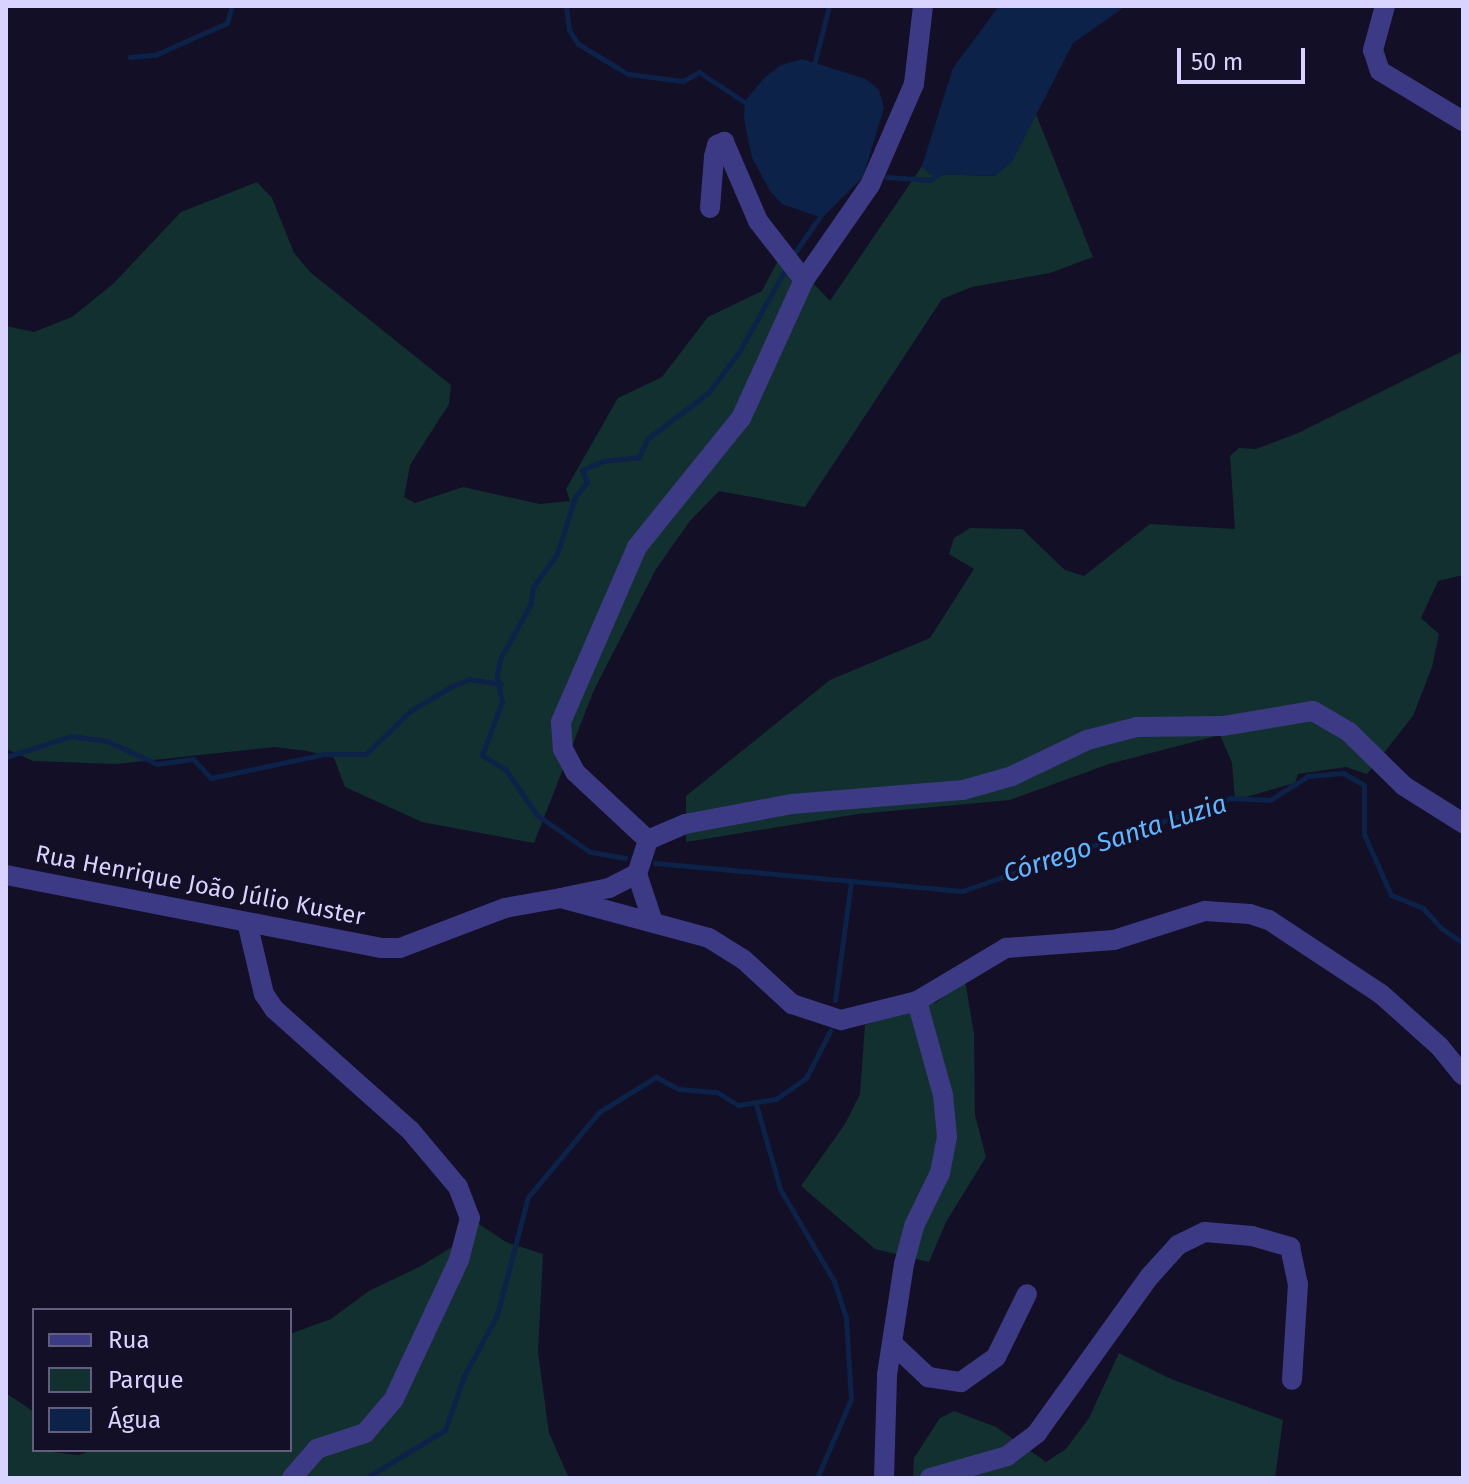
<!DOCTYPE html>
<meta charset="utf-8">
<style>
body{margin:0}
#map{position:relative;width:1469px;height:1484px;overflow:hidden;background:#130f26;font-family:"Fira Sans",sans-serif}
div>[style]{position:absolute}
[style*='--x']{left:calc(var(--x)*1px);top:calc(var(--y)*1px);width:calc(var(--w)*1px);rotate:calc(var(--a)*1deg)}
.green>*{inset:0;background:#12302f}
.water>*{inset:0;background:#0c2248}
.stream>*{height:5px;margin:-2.5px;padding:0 2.5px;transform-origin:2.5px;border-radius:2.5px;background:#0c2248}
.minor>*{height:20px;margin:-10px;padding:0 10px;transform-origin:10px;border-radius:10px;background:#3d3a85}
span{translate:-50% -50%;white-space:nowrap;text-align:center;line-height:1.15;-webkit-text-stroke:6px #130f26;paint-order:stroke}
.street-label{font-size:24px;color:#d9d4ff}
.water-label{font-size:26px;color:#62b6ff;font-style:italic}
.frame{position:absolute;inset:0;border:8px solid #d9d4ff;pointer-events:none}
.legend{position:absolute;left:32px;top:1308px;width:260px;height:144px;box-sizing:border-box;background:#130f26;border:2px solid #625e7d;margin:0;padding:10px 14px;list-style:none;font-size:24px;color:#d9d4ff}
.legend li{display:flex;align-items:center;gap:16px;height:40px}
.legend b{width:40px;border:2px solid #625e7d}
.scale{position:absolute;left:1177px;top:48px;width:128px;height:36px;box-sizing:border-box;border:4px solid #d9d4ff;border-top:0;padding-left:10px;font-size:24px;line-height:28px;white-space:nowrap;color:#d9d4ff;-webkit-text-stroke:6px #130f26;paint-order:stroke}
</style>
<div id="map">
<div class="green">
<i style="clip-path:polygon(1036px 114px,1093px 257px,1050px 273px,972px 287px,942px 299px,805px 507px,719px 491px,690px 521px,656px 569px,594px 690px,534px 843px,422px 822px,345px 787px,334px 758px,307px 751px,274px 747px,116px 764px,33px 761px,6px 749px,6px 326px,34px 332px,72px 317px,113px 284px,181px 212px,257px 182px,272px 198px,294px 253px,310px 272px,451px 385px,449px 404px,410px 465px,404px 497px,415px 503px,463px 487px,540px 504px,570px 501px,566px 489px,618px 398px,662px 377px,708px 317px,762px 291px,783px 251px,830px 301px,922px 166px,930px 174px,995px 176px)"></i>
<i style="clip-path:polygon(1463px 351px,1463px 575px,1438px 581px,1421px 618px,1439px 634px,1432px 667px,1413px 716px,1367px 774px,1346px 767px,1298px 774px,1295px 783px,1235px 800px,1232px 763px,1220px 735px,1109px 764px,1010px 800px,858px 814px,686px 842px,686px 796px,830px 680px,930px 638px,974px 569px,949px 554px,954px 538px,970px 528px,1022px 529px,1065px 570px,1084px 576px,1150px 524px,1235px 529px,1230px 456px,1239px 448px,1256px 449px,1298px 433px)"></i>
<i style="clip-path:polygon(965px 980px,974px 1034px,975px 1115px,986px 1157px,946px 1222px,929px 1262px,875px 1249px,801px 1186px,845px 1124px,860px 1094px,865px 1025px,937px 1002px)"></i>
<i style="clip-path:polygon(476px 1222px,506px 1242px,543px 1254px,538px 1352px,549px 1433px,569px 1478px,6px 1478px,6px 1393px,34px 1412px,34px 1450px,79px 1455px,92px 1450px,290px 1450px,290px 1334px,331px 1319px,369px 1291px,421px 1266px,465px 1239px)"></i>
<i style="clip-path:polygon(1119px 1353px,1171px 1379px,1283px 1420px,1275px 1478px,913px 1478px,914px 1458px,940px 1418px,954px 1411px,996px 1427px,1046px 1462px,1066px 1449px,1089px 1418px)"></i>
</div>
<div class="water">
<i style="clip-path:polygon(999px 6px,1126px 6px,1073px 43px,1012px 162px,995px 176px,930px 174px,922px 166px,953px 68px)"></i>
<i style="clip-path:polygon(802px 59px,866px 79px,879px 90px,884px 108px,863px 177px,822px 218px,782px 204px,770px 191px,752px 158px,744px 119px,745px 101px,764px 78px,781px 65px)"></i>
</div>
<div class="stream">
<i style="--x:566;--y:6;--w:24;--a:83"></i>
<i style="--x:569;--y:30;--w:17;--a:57"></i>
<i style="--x:578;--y:44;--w:58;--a:31"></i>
<i style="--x:628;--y:74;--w:55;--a:7.3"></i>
<i style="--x:683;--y:81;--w:18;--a:-29"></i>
<i style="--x:699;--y:72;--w:60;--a:33.4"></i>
<i style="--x:130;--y:57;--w:25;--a:-5"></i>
<i style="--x:155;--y:55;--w:79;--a:-24"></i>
<i style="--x:227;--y:23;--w:18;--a:-74"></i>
<i style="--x:814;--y:65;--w:61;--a:-75.7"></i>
<i style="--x:887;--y:177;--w:43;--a:4"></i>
<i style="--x:930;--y:180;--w:18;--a:-34"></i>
<i style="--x:794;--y:254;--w:51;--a:-55.4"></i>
<i style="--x:6;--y:757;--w:68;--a:-17.9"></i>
<i style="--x:71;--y:736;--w:36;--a:8"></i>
<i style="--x:107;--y:741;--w:55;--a:24.7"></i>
<i style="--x:157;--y:764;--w:36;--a:-8"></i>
<i style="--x:193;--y:759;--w:26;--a:47"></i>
<i style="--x:211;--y:778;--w:116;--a:-11.9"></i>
<i style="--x:325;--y:754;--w:41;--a:0"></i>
<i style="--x:366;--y:754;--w:62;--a:-44.3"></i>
<i style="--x:410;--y:711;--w:49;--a:-30.8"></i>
<i style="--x:452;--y:686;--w:18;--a:-22"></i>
<i style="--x:469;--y:679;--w:32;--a:9"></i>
<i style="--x:625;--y:858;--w:36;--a:-170"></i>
<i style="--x:590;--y:852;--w:65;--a:-145.1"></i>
<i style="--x:537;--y:815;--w:56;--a:-124.8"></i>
<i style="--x:505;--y:769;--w:27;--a:-149"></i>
<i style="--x:482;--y:755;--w:57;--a:-69.3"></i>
<i style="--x:502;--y:702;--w:26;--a:-101"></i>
<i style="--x:497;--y:676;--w:17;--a:-80"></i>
<i style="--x:500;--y:659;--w:64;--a:-61"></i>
<i style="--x:531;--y:603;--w:16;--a:-83"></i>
<i style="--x:533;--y:587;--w:41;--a:-54"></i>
<i style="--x:557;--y:554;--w:60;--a:-72.5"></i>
<i style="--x:575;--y:497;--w:19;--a:-51"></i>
<i style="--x:587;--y:482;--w:13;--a:-113"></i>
<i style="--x:582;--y:470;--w:23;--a:-23"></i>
<i style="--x:603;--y:461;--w:36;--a:-6"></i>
<i style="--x:639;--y:457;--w:20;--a:-66"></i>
<i style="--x:647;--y:439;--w:76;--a:-37"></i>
<i style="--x:708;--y:393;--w:51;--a:-52.9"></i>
<i style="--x:739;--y:352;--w:96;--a:-60.8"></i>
<i style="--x:655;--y:863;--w:308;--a:5.2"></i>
<i style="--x:962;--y:891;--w:284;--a:-19.1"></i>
<i style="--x:1230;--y:798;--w:40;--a:2.9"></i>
<i style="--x:1270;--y:800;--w:45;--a:-32.3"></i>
<i style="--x:1308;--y:776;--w:35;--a:-5"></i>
<i style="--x:1343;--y:773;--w:24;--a:30"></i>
<i style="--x:1364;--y:785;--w:49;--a:90"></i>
<i style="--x:1364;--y:834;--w:67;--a:66.1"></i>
<i style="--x:1391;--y:895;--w:35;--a:22"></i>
<i style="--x:1423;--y:908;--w:27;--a:48"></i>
<i style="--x:1441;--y:928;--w:27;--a:34"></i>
<i style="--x:835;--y:1000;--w:119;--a:-82.3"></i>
<i style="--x:756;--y:1104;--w:88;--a:74.2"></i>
<i style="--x:780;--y:1189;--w:107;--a:59.6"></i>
<i style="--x:834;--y:1281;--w:39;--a:72"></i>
<i style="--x:846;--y:1318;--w:81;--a:86.5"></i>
<i style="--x:851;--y:1399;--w:86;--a:113.3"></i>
<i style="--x:366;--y:1478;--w:92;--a:-31.3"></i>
<i style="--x:445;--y:1430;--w:57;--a:-70.6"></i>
<i style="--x:464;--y:1376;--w:69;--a:-61.6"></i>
<i style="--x:497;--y:1315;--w:122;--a:-75.3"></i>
<i style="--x:528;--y:1197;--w:111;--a:-50.1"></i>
<i style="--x:599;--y:1112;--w:67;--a:-31.6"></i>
<i style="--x:656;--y:1077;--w:26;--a:28"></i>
<i style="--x:679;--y:1089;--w:38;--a:5"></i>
<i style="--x:717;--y:1092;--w:25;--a:32"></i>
<i style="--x:738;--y:1105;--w:38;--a:-9"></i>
<i style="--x:776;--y:1099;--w:37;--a:-35"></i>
<i style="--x:806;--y:1078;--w:53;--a:-62.9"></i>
</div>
<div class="minor">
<i style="--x:923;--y:6;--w:79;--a:96.6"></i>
<i style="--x:914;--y:84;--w:110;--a:113.5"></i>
<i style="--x:870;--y:185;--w:116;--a:124.8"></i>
<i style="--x:804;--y:280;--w:152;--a:114.5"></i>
<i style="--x:741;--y:418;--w:166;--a:128.9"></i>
<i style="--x:637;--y:547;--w:191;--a:113.5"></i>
<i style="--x:561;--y:722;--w:27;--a:86"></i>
<i style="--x:563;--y:749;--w:26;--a:62"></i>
<i style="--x:575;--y:772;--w:100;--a:43"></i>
<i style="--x:648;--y:840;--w:40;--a:-23.4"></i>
<i style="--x:685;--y:824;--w:109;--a:-10.6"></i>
<i style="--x:792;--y:804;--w:172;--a:-4.7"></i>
<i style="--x:963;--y:790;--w:51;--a:-15.9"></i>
<i style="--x:1012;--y:776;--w:83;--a:-25.6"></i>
<i style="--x:1087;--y:740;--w:52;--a:-14.6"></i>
<i style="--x:1137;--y:727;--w:86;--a:-0.7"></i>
<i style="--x:1223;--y:726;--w:91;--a:-9.5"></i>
<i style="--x:1313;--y:711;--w:42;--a:30.3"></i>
<i style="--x:1349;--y:732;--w:77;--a:44.5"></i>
<i style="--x:1404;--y:786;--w:70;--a:32.1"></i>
<i style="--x:1385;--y:6;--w:46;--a:105.3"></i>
<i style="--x:1373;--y:50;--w:22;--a:72"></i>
<i style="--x:1380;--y:71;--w:97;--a:31.1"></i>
<i style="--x:710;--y:208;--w:51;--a:-85.5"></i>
<i style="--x:714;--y:157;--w:12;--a:-76"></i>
<i style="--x:717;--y:145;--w:8;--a:-23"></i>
<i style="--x:724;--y:142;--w:86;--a:66.7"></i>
<i style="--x:758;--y:221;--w:75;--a:52.1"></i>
<i style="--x:637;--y:874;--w:51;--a:71.6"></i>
<i style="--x:6;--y:875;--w:383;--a:11"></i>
<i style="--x:382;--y:948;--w:18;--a:0"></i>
<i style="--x:400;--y:948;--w:112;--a:-20.9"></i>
<i style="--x:505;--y:908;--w:57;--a:-10.1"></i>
<i style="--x:561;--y:898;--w:153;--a:15.1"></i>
<i style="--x:709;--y:938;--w:40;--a:32"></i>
<i style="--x:743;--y:959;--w:67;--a:42.6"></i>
<i style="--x:792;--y:1004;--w:52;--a:18.1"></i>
<i style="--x:841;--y:1020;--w:78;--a:-14"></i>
<i style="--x:917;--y:1001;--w:104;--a:-30.8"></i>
<i style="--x:1006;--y:948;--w:108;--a:-4.2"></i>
<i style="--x:1114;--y:940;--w:96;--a:-17.7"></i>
<i style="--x:1205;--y:911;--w:45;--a:3.8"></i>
<i style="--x:1250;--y:914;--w:20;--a:18"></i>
<i style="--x:1269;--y:920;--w:134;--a:33.5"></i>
<i style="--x:1381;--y:994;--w:79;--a:41.9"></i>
<i style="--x:1440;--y:1047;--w:36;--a:51"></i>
<i style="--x:565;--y:897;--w:45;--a:-11.6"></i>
<i style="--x:609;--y:888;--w:31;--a:-27"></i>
<i style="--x:637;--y:874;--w:36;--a:-72"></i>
<i style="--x:248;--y:926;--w:70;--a:76.8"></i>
<i style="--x:264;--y:994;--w:18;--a:56"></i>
<i style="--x:274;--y:1009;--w:182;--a:41.7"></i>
<i style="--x:410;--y:1130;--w:75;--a:49.9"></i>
<i style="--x:458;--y:1187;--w:33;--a:69"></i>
<i style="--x:470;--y:1218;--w:43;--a:104.7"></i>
<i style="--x:459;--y:1260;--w:153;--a:115.1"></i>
<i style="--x:394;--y:1399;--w:45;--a:130.5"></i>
<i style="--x:365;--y:1433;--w:51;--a:161.6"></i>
<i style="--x:317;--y:1449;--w:38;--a:131"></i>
<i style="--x:892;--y:1343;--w:50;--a:43.4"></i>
<i style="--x:928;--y:1377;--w:33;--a:9"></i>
<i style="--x:961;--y:1382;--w:43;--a:-35.5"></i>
<i style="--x:996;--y:1357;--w:70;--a:-63.8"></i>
<i style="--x:884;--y:1478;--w:103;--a:-88.3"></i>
<i style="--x:887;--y:1375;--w:112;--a:-81.3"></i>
<i style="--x:904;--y:1264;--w:39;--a:-75"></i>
<i style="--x:914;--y:1226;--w:59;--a:-63.9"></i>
<i style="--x:940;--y:1173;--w:37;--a:-79"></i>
<i style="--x:947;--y:1137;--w:42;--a:-95.4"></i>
<i style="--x:943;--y:1095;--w:98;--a:-105.5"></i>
<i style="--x:930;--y:1478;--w:80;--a:-15.9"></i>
<i style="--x:1007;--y:1456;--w:38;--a:-37"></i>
<i style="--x:1037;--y:1433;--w:193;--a:-54.3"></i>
<i style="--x:1150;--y:1276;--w:42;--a:-47.9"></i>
<i style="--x:1178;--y:1245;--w:30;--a:-26"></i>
<i style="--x:1205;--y:1232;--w:47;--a:4.9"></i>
<i style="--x:1252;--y:1236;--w:40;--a:16"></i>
<i style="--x:1290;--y:1247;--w:38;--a:78"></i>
<i style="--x:1298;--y:1284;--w:96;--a:93.6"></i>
</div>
<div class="street-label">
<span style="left:200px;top:886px;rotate:11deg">Rua Henrique João Júlio Kuster</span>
</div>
<div class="water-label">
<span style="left:1115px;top:839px;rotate:-18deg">Córrego Santa Luzia</span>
</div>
<div class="frame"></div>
<ul class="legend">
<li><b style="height:10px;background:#3d3a85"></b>Rua</li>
<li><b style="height:22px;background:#12302f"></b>Parque</li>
<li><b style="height:22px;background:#0c2248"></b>Água</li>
</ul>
<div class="scale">50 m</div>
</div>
